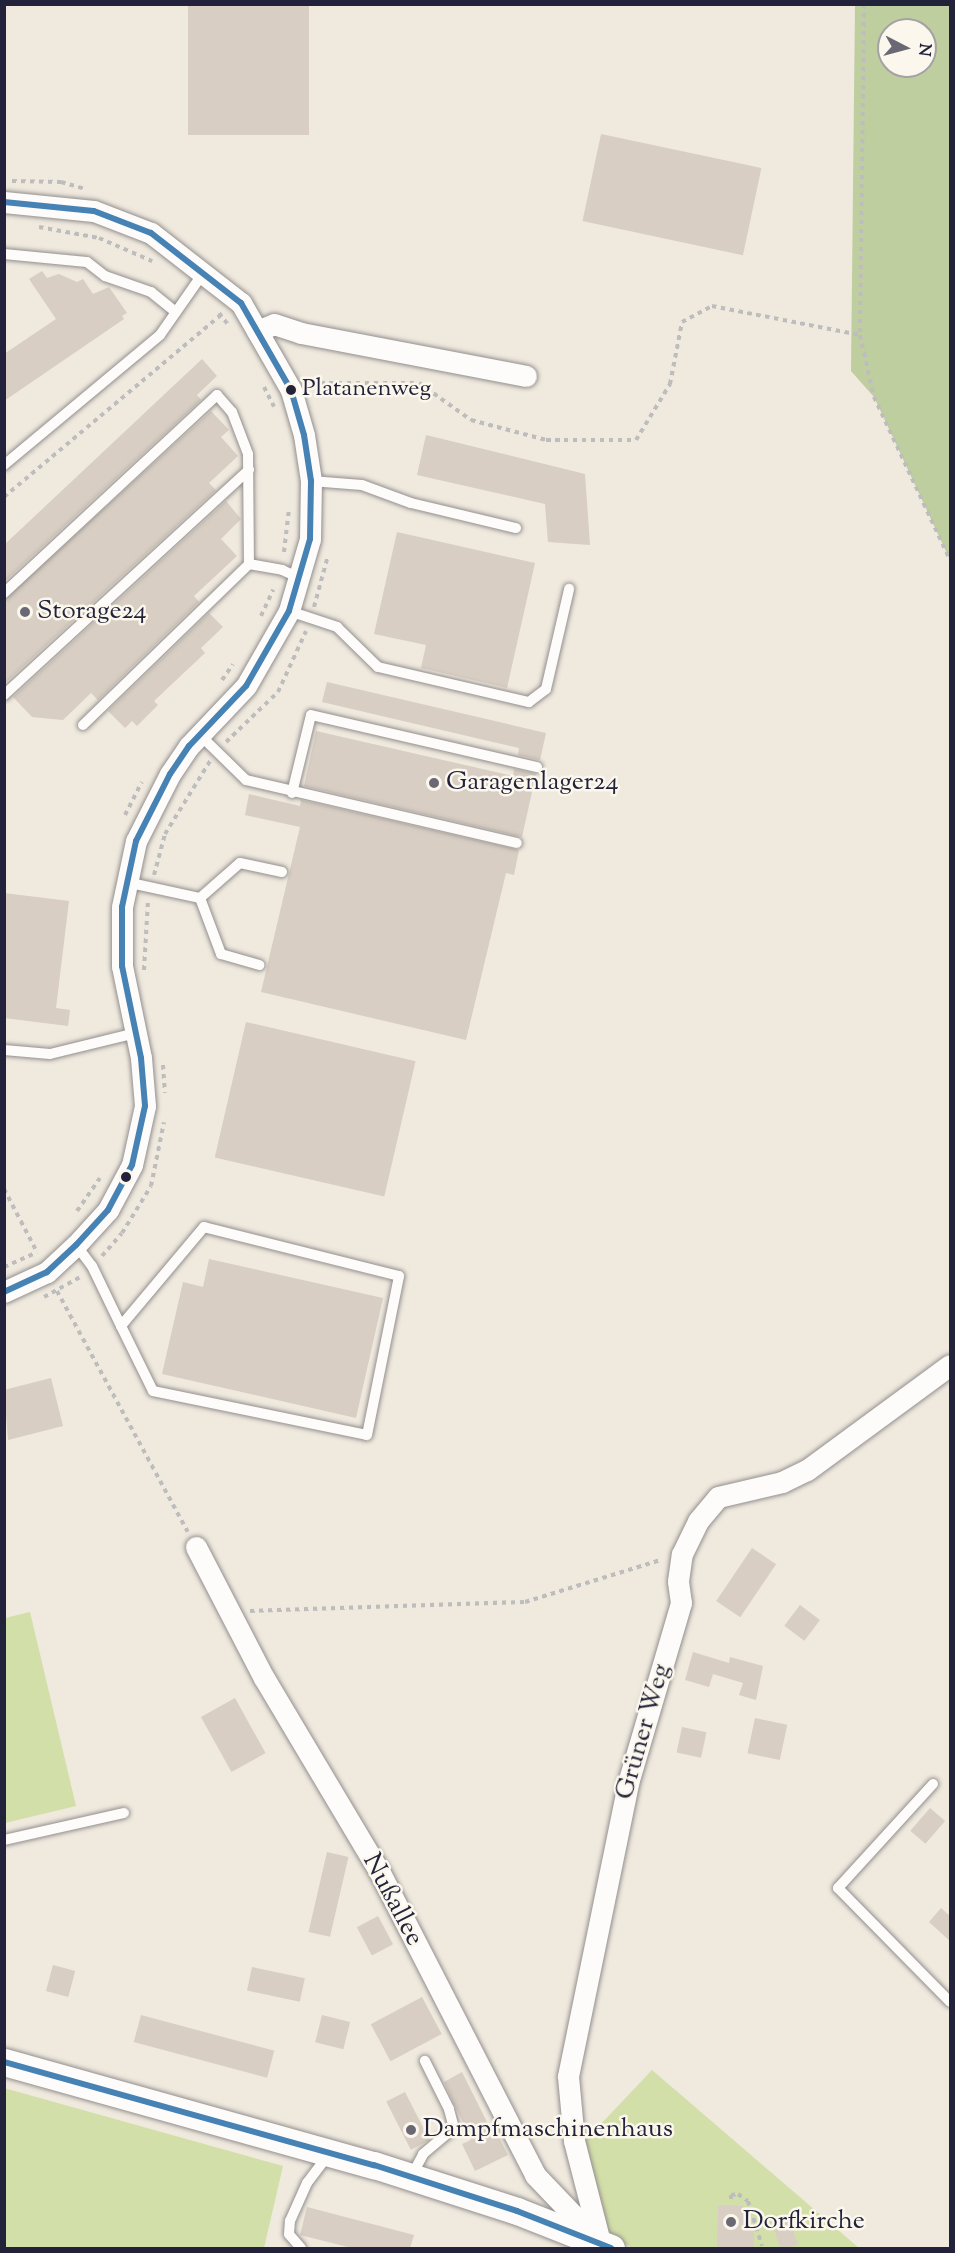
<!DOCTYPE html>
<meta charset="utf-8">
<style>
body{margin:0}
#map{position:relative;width:955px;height:2253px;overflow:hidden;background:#efe9de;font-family:"Sorts Mill Goudy",serif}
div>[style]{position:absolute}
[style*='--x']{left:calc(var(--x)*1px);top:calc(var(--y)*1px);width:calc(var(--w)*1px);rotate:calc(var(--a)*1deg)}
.green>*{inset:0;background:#d3dfa8}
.forest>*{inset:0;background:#bece9f}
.building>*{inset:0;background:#d8cec3;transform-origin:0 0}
.path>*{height:4px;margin-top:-2px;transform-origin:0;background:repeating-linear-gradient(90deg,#bebdbe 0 4.5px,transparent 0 9px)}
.roads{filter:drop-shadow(0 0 2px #938f8e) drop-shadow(0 0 2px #938f8e)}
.service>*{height:10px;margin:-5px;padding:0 5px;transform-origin:5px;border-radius:5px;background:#fdfcfa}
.minor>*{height:21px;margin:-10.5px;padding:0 10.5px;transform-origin:10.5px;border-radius:10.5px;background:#fdfcfa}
.tertiary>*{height:27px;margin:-13.5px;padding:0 13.5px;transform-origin:13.5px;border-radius:13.5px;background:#fdfcfa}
.bus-1>*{height:6px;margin:-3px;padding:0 3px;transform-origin:3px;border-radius:3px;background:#4682b4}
.dots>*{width:16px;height:16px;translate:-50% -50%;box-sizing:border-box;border:3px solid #fbf7ec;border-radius:50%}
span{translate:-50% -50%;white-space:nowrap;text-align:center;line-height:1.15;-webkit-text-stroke:5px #fbf7ec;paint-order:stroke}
.bus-label{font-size:24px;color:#22223b}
.left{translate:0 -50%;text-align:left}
.poi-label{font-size:26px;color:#22223b}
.street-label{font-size:26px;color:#22223b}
.frame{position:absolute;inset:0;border:6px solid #22223b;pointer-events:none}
.north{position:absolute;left:877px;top:18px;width:60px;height:60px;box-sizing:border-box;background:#fbf7ec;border:2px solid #a4a2a5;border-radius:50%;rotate:96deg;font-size:16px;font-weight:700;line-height:24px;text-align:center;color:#22223b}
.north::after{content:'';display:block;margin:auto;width:21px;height:27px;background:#6a6874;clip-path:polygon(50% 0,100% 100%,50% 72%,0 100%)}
</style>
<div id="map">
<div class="green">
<i style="clip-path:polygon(30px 1612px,76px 1806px,5px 1823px,5px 1618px)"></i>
<i style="clip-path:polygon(652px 2070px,859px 2248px,632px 2248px,608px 2234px,583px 2143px)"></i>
<i style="clip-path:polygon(4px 2088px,283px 2166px,264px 2248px,5px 2248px)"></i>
</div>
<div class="forest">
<i style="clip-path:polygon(evenodd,855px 5px,950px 5px,950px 560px,874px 397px,851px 371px,855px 5px,889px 30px,925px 30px,925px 66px,889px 66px,889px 30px)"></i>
</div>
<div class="building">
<i style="left:188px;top:4px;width:121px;height:131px"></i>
<i style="left:601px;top:134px;width:164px;height:89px;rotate:12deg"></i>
<i style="clip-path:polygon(42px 271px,47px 278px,59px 274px,77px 282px,83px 279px,93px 294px,109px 287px,127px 313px,122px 316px,124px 319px,4px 401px,4px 354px,56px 319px,29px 279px)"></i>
<i style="clip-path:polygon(202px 359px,217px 376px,197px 395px,201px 400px,4px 582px,4px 545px)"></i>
<i style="clip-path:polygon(211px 411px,229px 430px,221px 437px,238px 456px,209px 483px,216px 490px,4px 684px,4px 600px)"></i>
<i style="clip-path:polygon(426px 435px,585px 474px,590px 545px,548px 542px,545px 504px,417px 475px)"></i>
<i style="clip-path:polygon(226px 501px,241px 519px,221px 539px,237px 556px,194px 596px,199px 602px,98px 700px,91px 693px,63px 720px,32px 717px,13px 697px)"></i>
<i style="clip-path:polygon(397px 532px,535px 563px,507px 688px,421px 668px,426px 645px,374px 634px)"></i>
<i style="clip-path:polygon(209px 613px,223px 627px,201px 648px,205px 653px,154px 701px,158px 705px,137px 726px,132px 721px,125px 728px,108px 711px)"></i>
<i style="clip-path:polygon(327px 682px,546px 733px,540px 760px,518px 755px,519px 748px,322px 702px)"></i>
<i style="clip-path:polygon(316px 731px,513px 776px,514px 769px,536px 774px,522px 837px,304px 786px)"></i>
<i style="clip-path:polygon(249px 794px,300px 806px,301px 800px,519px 850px,514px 875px,506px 873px,466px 1040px,261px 992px,300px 827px,245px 815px)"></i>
<i style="clip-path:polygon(4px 893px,69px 901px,56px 1008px,70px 1010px,68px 1026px,4px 1018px)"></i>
<i style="left:246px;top:1022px;width:174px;height:139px;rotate:13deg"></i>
<i style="clip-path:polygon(209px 1259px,383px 1298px,356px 1418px,162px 1374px,183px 1282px,203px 1287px)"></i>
<i style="clip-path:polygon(51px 1378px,63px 1426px,8px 1440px,4px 1390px)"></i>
<i style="left:752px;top:1548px;width:29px;height:64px;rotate:34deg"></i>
<i style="left:800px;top:1605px;width:25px;height:26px;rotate:37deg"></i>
<i style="clip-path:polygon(693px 1652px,729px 1663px,730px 1657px,763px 1666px,756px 1700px,739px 1695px,743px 1683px,713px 1674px,709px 1687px,685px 1680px)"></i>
<i style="left:235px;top:1698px;width:63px;height:39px;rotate:61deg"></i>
<i style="left:755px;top:1718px;width:33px;height:36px;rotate:12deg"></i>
<i style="left:682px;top:1727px;width:25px;height:26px;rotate:12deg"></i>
<i style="left:930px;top:1808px;width:20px;height:30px;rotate:41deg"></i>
<i style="left:327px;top:1852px;width:22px;height:82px;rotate:13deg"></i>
<i style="clip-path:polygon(941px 1908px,951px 1917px,951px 1942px,929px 1922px)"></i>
<i style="left:378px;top:1916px;width:32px;height:24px;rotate:62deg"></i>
<i style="left:53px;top:1965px;width:23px;height:27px;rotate:15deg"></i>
<i style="left:252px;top:1967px;width:54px;height:24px;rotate:12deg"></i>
<i style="left:422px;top:1997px;width:42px;height:58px;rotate:62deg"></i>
<i style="left:141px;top:2015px;width:138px;height:28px;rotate:15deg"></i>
<i style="left:322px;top:2015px;width:29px;height:28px;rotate:14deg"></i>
<i style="clip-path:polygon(462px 2072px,491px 2130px,494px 2128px,508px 2155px,475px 2171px,462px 2144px,471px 2140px,444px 2082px)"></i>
<i style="left:405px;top:2092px;width:54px;height:21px;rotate:63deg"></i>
<i style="clip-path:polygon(726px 2205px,744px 2206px,744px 2230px,754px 2227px,754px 2248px,717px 2248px,718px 2206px)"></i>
<i style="clip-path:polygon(307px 2207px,414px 2235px,410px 2248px,352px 2248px,300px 2235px)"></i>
<i style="left:789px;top:2216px;width:30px;height:18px;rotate:73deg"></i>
</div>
<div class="path">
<i style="--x:864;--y:4;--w:331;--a:90.7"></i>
<i style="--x:860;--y:335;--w:64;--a:77.3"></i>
<i style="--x:874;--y:397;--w:180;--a:65"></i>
<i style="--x:12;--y:181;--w:49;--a:1.2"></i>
<i style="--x:61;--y:182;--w:25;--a:16"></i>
<i style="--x:39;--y:227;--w:61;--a:10.4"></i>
<i style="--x:99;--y:238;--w:58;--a:23.5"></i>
<i style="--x:219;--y:313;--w:16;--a:52"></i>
<i style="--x:311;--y:383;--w:108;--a:0"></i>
<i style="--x:419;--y:383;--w:64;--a:35.4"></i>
<i style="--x:471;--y:420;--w:78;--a:14.9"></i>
<i style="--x:546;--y:440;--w:90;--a:0"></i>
<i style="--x:636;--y:440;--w:66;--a:-58.7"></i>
<i style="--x:670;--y:384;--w:63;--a:-79"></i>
<i style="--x:682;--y:322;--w:34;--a:-28"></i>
<i style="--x:712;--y:306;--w:151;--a:11.1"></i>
<i style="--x:264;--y:387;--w:22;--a:63"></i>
<i style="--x:4;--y:497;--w:285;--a:-40"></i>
<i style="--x:284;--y:552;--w:43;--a:-83.4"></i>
<i style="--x:314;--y:607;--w:50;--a:-74.8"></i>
<i style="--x:261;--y:616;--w:29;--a:-65"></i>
<i style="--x:222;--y:680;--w:19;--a:-55"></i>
<i style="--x:226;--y:742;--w:72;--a:-43.9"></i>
<i style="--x:278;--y:692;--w:67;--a:-65.3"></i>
<i style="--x:125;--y:815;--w:37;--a:-63"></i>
<i style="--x:154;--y:875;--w:42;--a:-75"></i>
<i style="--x:165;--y:834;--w:86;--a:-58.3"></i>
<i style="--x:144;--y:970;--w:70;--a:-86.7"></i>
<i style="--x:163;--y:1065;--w:28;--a:86"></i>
<i style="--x:4;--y:1189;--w:71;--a:62.4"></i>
<i style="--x:77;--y:1211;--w:40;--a:-55.1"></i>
<i style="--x:102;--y:1256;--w:30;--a:-49"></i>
<i style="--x:122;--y:1233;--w:55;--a:-58.3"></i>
<i style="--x:151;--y:1186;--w:65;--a:-78.5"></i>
<i style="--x:4;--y:1267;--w:36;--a:-24"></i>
<i style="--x:57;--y:1291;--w:274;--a:61.5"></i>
<i style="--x:44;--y:1297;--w:43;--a:-28.9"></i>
<i style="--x:250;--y:1611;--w:275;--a:-1.9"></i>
<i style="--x:525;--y:1602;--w:142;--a:-17.2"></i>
<i style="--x:731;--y:2199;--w:4;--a:-90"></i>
<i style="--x:731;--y:2195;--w:7;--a:-8"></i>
<i style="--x:738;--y:2194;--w:12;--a:35"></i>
<i style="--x:748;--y:2201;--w:47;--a:72.7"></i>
</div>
<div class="roads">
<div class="service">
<i style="--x:4;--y:254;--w:83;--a:5.5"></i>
<i style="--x:87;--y:262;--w:23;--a:38"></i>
<i style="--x:105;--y:276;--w:49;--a:19.2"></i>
<i style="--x:151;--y:292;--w:32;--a:39"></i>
<i style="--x:4;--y:465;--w:203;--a:-39.8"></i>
<i style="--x:160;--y:335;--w:77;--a:-55.1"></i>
<i style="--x:311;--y:481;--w:51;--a:4.5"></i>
<i style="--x:362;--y:485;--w:52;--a:20.2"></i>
<i style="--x:411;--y:503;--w:108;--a:13.4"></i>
<i style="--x:4;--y:593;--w:291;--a:-42.9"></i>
<i style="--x:217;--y:395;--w:23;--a:49"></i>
<i style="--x:232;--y:412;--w:45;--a:69.1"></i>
<i style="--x:248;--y:454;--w:110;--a:89.5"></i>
<i style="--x:249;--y:564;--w:34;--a:10"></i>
<i style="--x:282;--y:570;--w:20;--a:24"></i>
<i style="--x:289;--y:611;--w:51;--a:18.4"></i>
<i style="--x:337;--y:627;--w:57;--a:44.3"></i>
<i style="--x:378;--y:667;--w:155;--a:13.1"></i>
<i style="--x:529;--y:702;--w:21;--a:-37"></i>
<i style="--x:546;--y:689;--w:103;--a:-77"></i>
<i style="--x:4;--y:695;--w:333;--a:-42.6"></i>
<i style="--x:83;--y:725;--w:231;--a:-44.1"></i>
<i style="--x:200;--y:735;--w:64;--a:44.4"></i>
<i style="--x:246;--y:780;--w:278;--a:13.1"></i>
<i style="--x:292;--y:793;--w:80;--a:-76.3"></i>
<i style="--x:311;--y:715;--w:232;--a:13"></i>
<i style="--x:126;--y:882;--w:76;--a:12.2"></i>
<i style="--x:200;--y:898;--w:53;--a:-41.2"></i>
<i style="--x:240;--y:863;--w:43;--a:12.1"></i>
<i style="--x:200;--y:898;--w:60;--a:69.4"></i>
<i style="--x:221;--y:954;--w:40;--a:16"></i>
<i style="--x:4;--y:1050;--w:46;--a:5"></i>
<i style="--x:50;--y:1054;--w:89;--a:-13.7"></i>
<i style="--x:76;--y:1245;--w:26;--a:53"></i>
<i style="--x:92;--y:1266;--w:67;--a:64.2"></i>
<i style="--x:121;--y:1326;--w:72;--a:63.8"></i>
<i style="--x:153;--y:1391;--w:218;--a:11.6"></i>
<i style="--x:367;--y:1435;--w:162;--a:-78.6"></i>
<i style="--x:399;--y:1276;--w:201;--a:-165.9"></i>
<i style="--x:204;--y:1227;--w:129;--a:130"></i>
<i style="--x:933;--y:1784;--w:141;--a:132.4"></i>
<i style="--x:838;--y:1888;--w:160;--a:45.5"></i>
<i style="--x:4;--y:1840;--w:123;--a:-12.7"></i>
<i style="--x:411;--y:2177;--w:26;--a:-62"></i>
<i style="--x:423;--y:2154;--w:40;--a:-40"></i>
<i style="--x:454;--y:2128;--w:20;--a:-105"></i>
<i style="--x:449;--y:2109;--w:54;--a:-116.6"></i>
<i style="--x:301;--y:2248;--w:18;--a:-131"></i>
<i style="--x:289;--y:2234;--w:13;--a:-86"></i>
<i style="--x:290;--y:2221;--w:42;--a:-65.9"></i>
<i style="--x:307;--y:2183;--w:38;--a:-53"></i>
</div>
<div class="minor">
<i style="--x:4;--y:202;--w:90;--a:5.7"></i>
<i style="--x:94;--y:211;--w:61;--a:21.1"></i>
<i style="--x:151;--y:233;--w:114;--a:37.9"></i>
<i style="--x:241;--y:303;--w:100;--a:60.1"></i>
<i style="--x:291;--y:390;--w:47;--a:73.9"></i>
<i style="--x:304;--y:435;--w:47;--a:81.3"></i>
<i style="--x:311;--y:481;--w:58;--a:91"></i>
<i style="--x:310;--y:539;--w:75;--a:106.3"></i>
<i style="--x:289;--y:611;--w:86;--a:119.8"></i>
<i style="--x:246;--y:686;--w:83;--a:133.5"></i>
<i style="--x:189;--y:746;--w:34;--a:124"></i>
<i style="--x:170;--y:774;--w:75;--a:116.9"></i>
<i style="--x:136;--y:841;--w:67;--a:102"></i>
<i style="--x:122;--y:907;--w:59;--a:90"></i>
<i style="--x:122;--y:966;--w:94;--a:78.3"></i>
<i style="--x:141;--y:1058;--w:48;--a:85.2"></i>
<i style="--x:145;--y:1106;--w:60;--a:102.4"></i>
<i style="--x:132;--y:1165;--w:51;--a:118.1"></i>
<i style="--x:108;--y:1210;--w:47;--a:132.4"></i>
<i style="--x:76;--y:1245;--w:40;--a:137"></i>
<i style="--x:47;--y:1272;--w:47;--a:155.1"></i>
<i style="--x:257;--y:331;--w:18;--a:-22"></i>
<i style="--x:274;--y:324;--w:28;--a:18"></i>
<i style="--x:301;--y:333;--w:229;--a:10.8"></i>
<i style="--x:196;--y:1547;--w:148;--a:62.6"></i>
<i style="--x:264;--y:1678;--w:225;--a:59.2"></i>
<i style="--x:379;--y:1871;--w:342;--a:62.8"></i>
<i style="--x:535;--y:2175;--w:93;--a:46.3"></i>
<i style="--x:600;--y:2242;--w:104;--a:-104.4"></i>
<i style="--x:574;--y:2141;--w:65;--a:-95.3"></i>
<i style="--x:568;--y:2076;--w:299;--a:-78.4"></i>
<i style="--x:628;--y:1783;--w:188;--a:-73.6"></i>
<i style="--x:681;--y:1603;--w:22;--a:-98"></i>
<i style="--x:678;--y:1581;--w:27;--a:-82"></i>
<i style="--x:682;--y:1554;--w:37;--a:-64"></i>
<i style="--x:698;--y:1521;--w:31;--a:-50"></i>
<i style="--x:718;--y:1497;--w:66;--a:-13.2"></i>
<i style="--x:782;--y:1482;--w:28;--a:-26"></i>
<i style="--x:807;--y:1470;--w:177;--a:-36.3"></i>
</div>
<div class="tertiary">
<i style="--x:4;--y:2062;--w:384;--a:15.6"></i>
<i style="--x:374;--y:2165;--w:150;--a:17.8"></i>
<i style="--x:517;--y:2211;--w:101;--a:21.5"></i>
</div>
</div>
<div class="bus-1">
<i style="--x:4;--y:202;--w:90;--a:5.7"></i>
<i style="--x:94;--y:211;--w:61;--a:21.1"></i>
<i style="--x:151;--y:233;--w:114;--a:37.9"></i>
<i style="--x:241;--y:303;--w:100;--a:60.1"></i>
<i style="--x:291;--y:390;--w:47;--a:73.9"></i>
<i style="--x:304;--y:435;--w:47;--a:81.3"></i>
<i style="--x:311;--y:481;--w:58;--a:91"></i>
<i style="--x:310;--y:539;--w:75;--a:106.3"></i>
<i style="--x:289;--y:611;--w:86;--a:119.8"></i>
<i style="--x:246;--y:686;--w:83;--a:133.5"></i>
<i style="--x:189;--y:746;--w:34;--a:124"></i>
<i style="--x:170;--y:774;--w:75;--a:116.9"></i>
<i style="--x:136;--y:841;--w:67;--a:102"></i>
<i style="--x:122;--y:907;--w:59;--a:90"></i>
<i style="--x:122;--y:966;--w:94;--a:78.3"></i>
<i style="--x:141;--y:1058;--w:48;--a:85.2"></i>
<i style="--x:145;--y:1106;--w:60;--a:102.4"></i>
<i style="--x:132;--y:1165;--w:51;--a:118.1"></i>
<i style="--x:108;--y:1210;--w:47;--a:132.4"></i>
<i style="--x:76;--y:1245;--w:40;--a:137"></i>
<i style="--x:47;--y:1272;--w:47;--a:155.1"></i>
<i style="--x:4;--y:2062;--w:384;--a:15.6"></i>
<i style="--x:374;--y:2165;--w:150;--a:17.8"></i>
<i style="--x:517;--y:2211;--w:101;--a:21.5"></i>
</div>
<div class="dots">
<i style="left:291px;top:390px;background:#22223b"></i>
<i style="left:25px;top:612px;background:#6a6874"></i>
<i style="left:434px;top:783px;background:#6a6874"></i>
<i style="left:126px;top:1177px;background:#22223b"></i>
<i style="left:411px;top:2130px;background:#6a6874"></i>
<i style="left:731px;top:2222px;background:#6a6874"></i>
</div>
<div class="bus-label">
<span class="left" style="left:302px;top:390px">Platanenweg</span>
</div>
<div class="poi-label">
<span class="left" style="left:37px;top:612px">Storage24</span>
<span class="left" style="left:446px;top:783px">Garagenlager24</span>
<span class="left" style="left:423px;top:2130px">Dampfmaschinenhaus</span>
<span class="left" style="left:743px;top:2222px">Dorfkirche</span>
</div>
<div class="street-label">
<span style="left:644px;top:1732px;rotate:-74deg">Grüner Weg</span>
<span style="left:392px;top:1900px;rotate:62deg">Nußallee</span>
</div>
<div class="frame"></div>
<div class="north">N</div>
</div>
